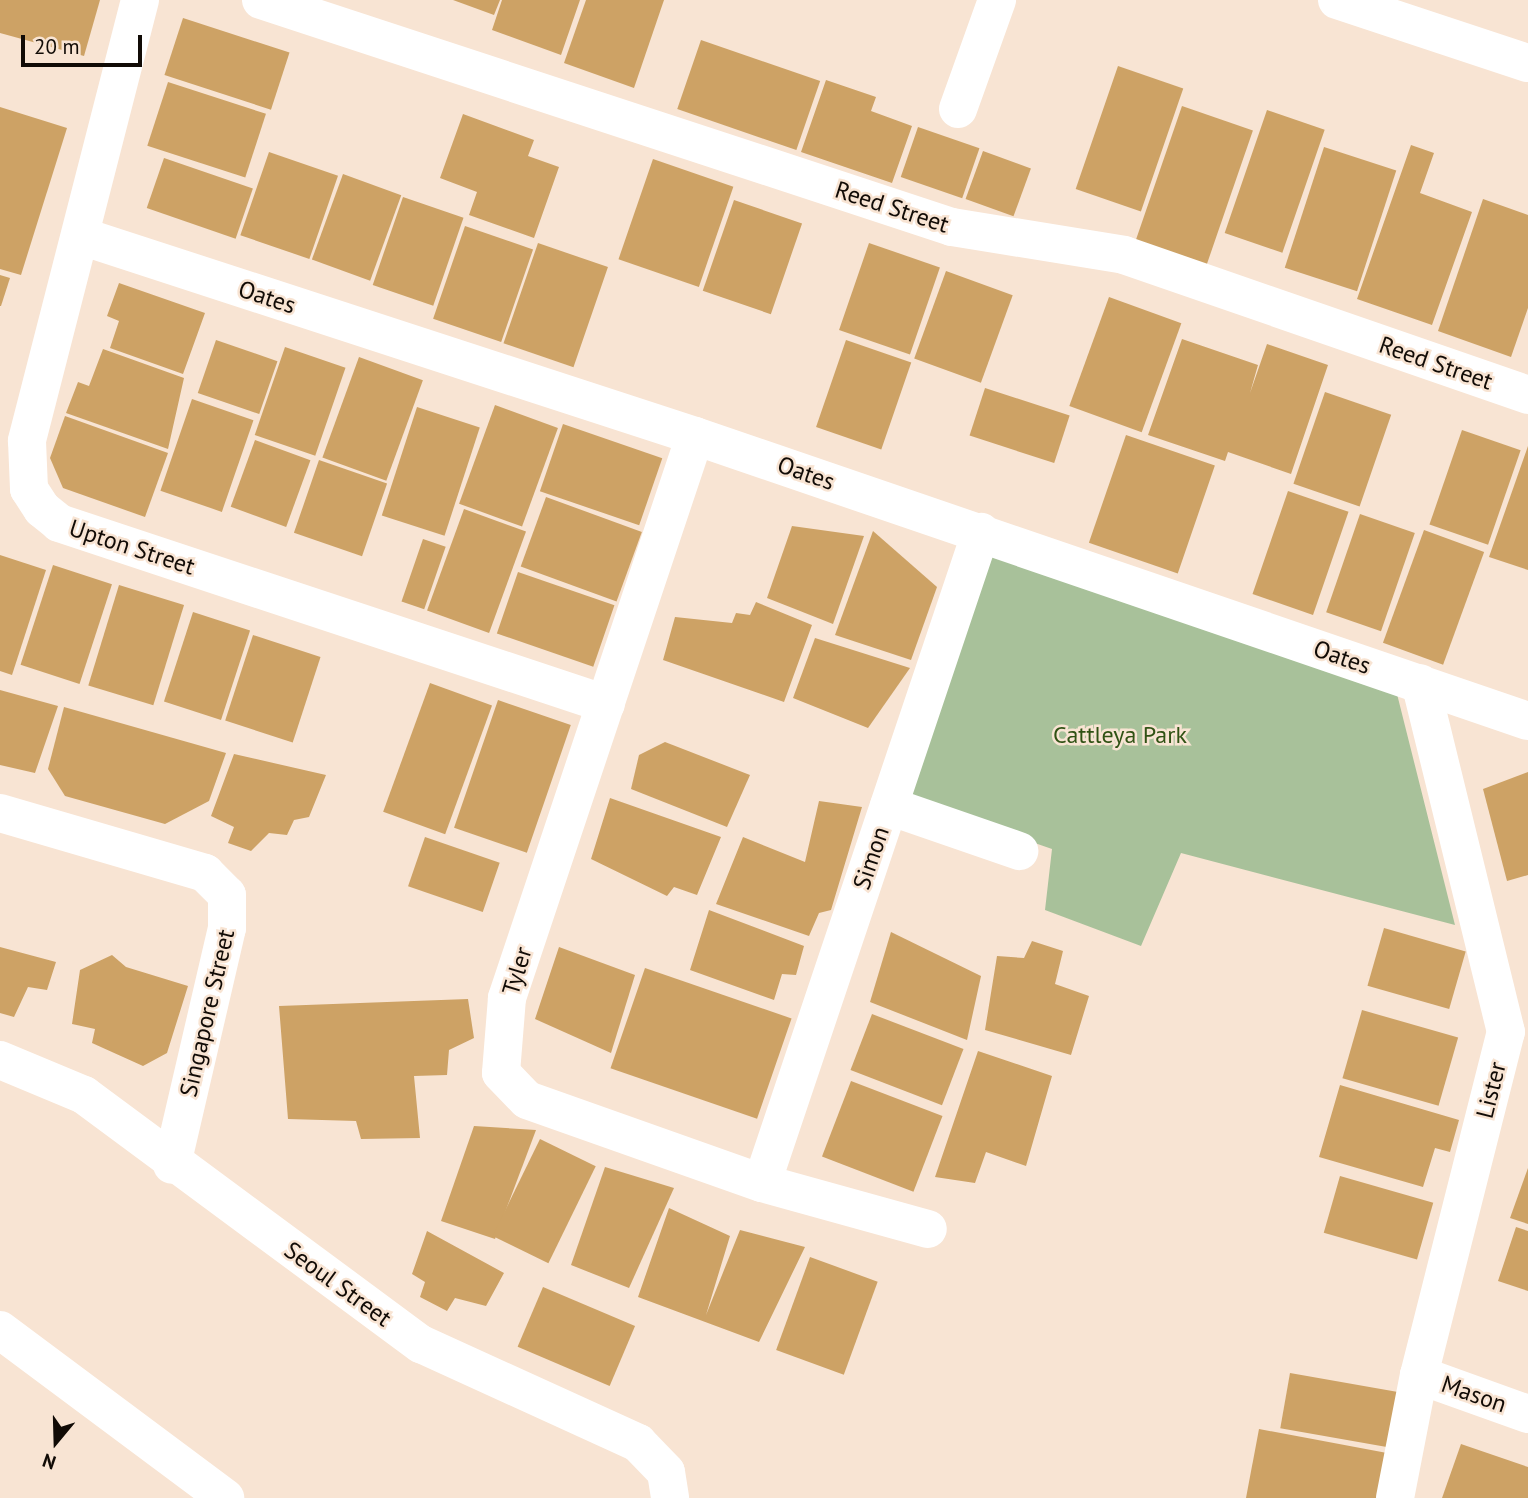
<!DOCTYPE html>
<style>
body{margin:0}
#map{position:relative;width:1528px;height:1498px;overflow:hidden;background:#f8e4d3;font-family:"PT Sans",sans-serif}
div>[style]{position:absolute}
[style*='--x']{left:calc(var(--x)*1px);top:calc(var(--y)*1px);width:calc(var(--w)*1px);rotate:calc(var(--a)*1deg)}
.green>*{inset:0;background:#a8c19a}
.building>*{inset:0;background:#cda265;transform-origin:0 0}
.minor>*{height:38px;margin:-19px;padding:0 19px;transform-origin:19px;border-radius:19px;background:#fff}
span{translate:-50% -50%;white-space:nowrap;text-align:center;line-height:1.15;-webkit-text-stroke:5px #f8e4d3;paint-order:stroke}
.street-label{font-size:24px;color:#110b06}
.park-label{font-size:24px;color:#305214}
.north{position:absolute;left:21px;top:1407px;width:70px;height:70px;-webkit-text-stroke:5px #f8e4d3;paint-order:stroke;rotate:199deg;font-size:19px;font-weight:700;line-height:28px;text-align:center;color:#110b06}
.north::after{content:'';display:block;margin:auto;width:24px;height:32px;background:#110b06;clip-path:polygon(50% 0,100% 100%,50% 72%,0 100%)}
.scale{position:absolute;left:21px;top:35px;width:121px;height:32px;box-sizing:border-box;border:4px solid #110b06;border-top:0;padding-left:9px;font-size:21px;line-height:24px;white-space:nowrap;color:#110b06;-webkit-text-stroke:5px #f8e4d3;paint-order:stroke}
</style>
<div id="map">
<div class="green">
<i style="clip-path:polygon(987px 548px,1397px 694px,1455px 925px,1181px 853px,1141px 946px,1045px 910px,1052px 849px,903px 797px)"></i>
</div>
<div class="building">
<i style="clip-path:polygon(0 0,100px 0,84px 56px,0 33px)"></i>
<i style="clip-path:polygon(453px 0,500px 0,494px 15px)"></i>
<i style="clip-path:polygon(502px 0,580px 0,561px 55px,492px 30px)"></i>
<i style="clip-path:polygon(586px 0,664px 0,634px 88px,564px 63px)"></i>
<i style="left:183px;top:18px;width:112px;height:60px;rotate:18deg"></i>
<i style="left:701px;top:40px;width:126px;height:73px;rotate:19deg"></i>
<i style="left:1118px;top:66px;width:69px;height:130px;rotate:19deg"></i>
<i style="clip-path:polygon(826px 80px,876px 97px,871px 111px,912px 126px,892px 183px,801px 152px)"></i>
<i style="left:168px;top:82px;width:103px;height:67px;rotate:18deg"></i>
<i style="left:1182px;top:106px;width:75px;height:142px;rotate:19deg"></i>
<i style="clip-path:polygon(0 107px,67px 128px,21px 275px,0 269px)"></i>
<i style="left:1267px;top:110px;width:61px;height:130px;rotate:19deg"></i>
<i style="clip-path:polygon(463px 114px,534px 140px,528px 156px,559px 167px,534px 238px,469px 215px,477px 192px,440px 178px)"></i>
<i style="left:918px;top:127px;width:65px;height:53px;rotate:19deg"></i>
<i style="clip-path:polygon(1411px 145px,1434px 153px,1420px 193px,1472px 212px,1432px 325px,1357px 299px)"></i>
<i style="left:1324px;top:147px;width:76px;height:127px;rotate:18deg"></i>
<i style="left:983px;top:151px;width:51px;height:51px;rotate:20deg"></i>
<i style="left:269px;top:152px;width:73px;height:88px;rotate:19deg"></i>
<i style="left:164px;top:158px;width:94px;height:53px;rotate:19deg"></i>
<i style="left:653px;top:159px;width:85px;height:106px;rotate:19deg"></i>
<i style="left:343px;top:174px;width:62px;height:91px;rotate:20deg"></i>
<i style="left:403px;top:197px;width:64px;height:93px;rotate:19deg"></i>
<i style="clip-path:polygon(1483px 199px,1528px 215px,1528px 308px,1511px 357px,1438px 331px)"></i>
<i style="left:734px;top:200px;width:72px;height:96px;rotate:19deg"></i>
<i style="left:465px;top:226px;width:72px;height:98px;rotate:19deg"></i>
<i style="left:538px;top:243px;width:74px;height:106px;rotate:19deg"></i>
<i style="left:869px;top:243px;width:75px;height:92px;rotate:19deg"></i>
<i style="left:946px;top:271px;width:71px;height:93px;rotate:20deg"></i>
<i style="clip-path:polygon(0 275px,10px 278px,1px 306px,0 306px)"></i>
<i style="clip-path:polygon(119px 283px,205px 313px,183px 374px,110px 348px,119px 321px,107px 316px)"></i>
<i style="left:1109px;top:297px;width:77px;height:116px;rotate:20deg"></i>
<i style="clip-path:polygon(1182px 339px,1258px 365px,1250px 393px,1267px 344px,1328px 365px,1291px 474px,1228px 452px,1225px 461px,1148px 435px)"></i>
<i style="left:216px;top:340px;width:65px;height:56px;rotate:19deg"></i>
<i style="left:846px;top:340px;width:69px;height:92px;rotate:19deg"></i>
<i style="left:285px;top:347px;width:64px;height:93px;rotate:19deg"></i>
<i style="clip-path:polygon(103px 349px,184px 378px,168px 449px,66px 413px,78px 382px,89px 386px)"></i>
<i style="left:359px;top:357px;width:68px;height:107px;rotate:20deg"></i>
<i style="left:985px;top:388px;width:89px;height:50px;rotate:18deg"></i>
<i style="left:1325px;top:392px;width:70px;height:97px;rotate:19deg"></i>
<i style="left:192px;top:399px;width:65px;height:97px;rotate:19deg"></i>
<i style="left:495px;top:405px;width:67px;height:105px;rotate:20deg"></i>
<i style="left:417px;top:407px;width:66px;height:114px;rotate:18deg"></i>
<i style="clip-path:polygon(65px 416px,168px 453px,145px 517px,63px 488px,50px 458px)"></i>
<i style="left:563px;top:424px;width:105px;height:71px;rotate:19deg"></i>
<i style="left:1462px;top:430px;width:62px;height:100px;rotate:19deg"></i>
<i style="left:1126px;top:435px;width:94px;height:114px;rotate:19deg"></i>
<i style="left:255px;top:440px;width:59px;height:71px;rotate:20deg"></i>
<i style="clip-path:polygon(1528px 446px,1528px 570px,1489px 557px)"></i>
<i style="left:319px;top:460px;width:72px;height:77px;rotate:19deg"></i>
<i style="left:1288px;top:491px;width:64px;height:109px;rotate:19deg"></i>
<i style="left:546px;top:497px;width:102px;height:74px;rotate:20deg"></i>
<i style="left:464px;top:509px;width:66px;height:108px;rotate:20deg"></i>
<i style="left:1360px;top:514px;width:58px;height:104px;rotate:19deg"></i>
<i style="clip-path:polygon(792px 526px,864px 536px,833px 624px,767px 598px)"></i>
<i style="left:1424px;top:530px;width:64px;height:120px;rotate:20deg"></i>
<i style="clip-path:polygon(873px 531px,937px 587px,911px 660px,835px 635px)"></i>
<i style="left:423px;top:539px;width:24px;height:66px;rotate:19deg"></i>
<i style="clip-path:polygon(0 555px,46px 570px,12px 675px,0 671px)"></i>
<i style="left:53px;top:565px;width:62px;height:105px;rotate:18deg"></i>
<i style="left:518px;top:572px;width:102px;height:65px;rotate:19deg"></i>
<i style="left:119px;top:585px;width:68px;height:105px;rotate:17deg"></i>
<i style="clip-path:polygon(756px 602px,812px 625px,784px 702px,663px 660px,675px 617px,732px 623px,736px 613px,750px 615px)"></i>
<i style="left:193px;top:612px;width:60px;height:94px;rotate:18deg"></i>
<i style="left:253px;top:635px;width:71px;height:90px;rotate:18deg"></i>
<i style="clip-path:polygon(815px 638px,910px 668px,868px 728px,793px 698px)"></i>
<i style="left:430px;top:683px;width:66px;height:137px;rotate:20deg"></i>
<i style="clip-path:polygon(0 690px,58px 706px,35px 773px,0 765px)"></i>
<i style="left:498px;top:700px;width:77px;height:135px;rotate:19deg"></i>
<i style="clip-path:polygon(64px 707px,226px 753px,209px 801px,165px 824px,65px 796px,48px 769px)"></i>
<i style="clip-path:polygon(665px 742px,750px 775px,727px 827px,631px 789px,639px 755px)"></i>
<i style="clip-path:polygon(234px 754px,326px 775px,309px 817px,294px 820px,287px 835px,269px 833px,251px 851px,228px 843px,234px 827px,211px 816px)"></i>
<i style="clip-path:polygon(1528px 772px,1528px 875px,1507px 881px,1483px 789px)"></i>
<i style="clip-path:polygon(610px 798px,721px 837px,697px 895px,674px 887px,667px 896px,591px 859px)"></i>
<i style="clip-path:polygon(819px 801px,862px 807px,831px 910px,819px 913px,809px 936px,716px 904px,743px 837px,805px 862px)"></i>
<i style="left:425px;top:837px;width:79px;height:52px;rotate:19deg"></i>
<i style="clip-path:polygon(709px 910px,804px 946px,796px 975px,782px 974px,774px 1000px,690px 970px)"></i>
<i style="left:1384px;top:928px;width:85px;height:60px;rotate:16deg"></i>
<i style="clip-path:polygon(891px 932px,981px 976px,967px 1040px,870px 1002px)"></i>
<i style="clip-path:polygon(1032px 941px,1063px 951px,1055px 984px,1089px 996px,1071px 1055px,985px 1030px,997px 956px,1024px 958px)"></i>
<i style="clip-path:polygon(0 947px,56px 962px,47px 990px,28px 987px,14px 1017px,0 1013px)"></i>
<i style="clip-path:polygon(559px 947px,635px 975px,611px 1053px,535px 1019px)"></i>
<i style="clip-path:polygon(112px 955px,126px 967px,188px 986px,167px 1053px,143px 1066px,92px 1043px,95px 1029px,72px 1024px,80px 970px)"></i>
<i style="left:645px;top:968px;width:155px;height:106px;rotate:19deg"></i>
<i style="clip-path:polygon(468px 999px,474px 1038px,449px 1050px,447px 1075px,414px 1076px,420px 1138px,361px 1139px,356px 1121px,288px 1119px,279px 1006px)"></i>
<i style="left:1362px;top:1010px;width:100px;height:71px;rotate:16deg"></i>
<i style="left:872px;top:1014px;width:98px;height:60px;rotate:21deg"></i>
<i style="clip-path:polygon(978px 1051px,1052px 1076px,1026px 1166px,986px 1152px,975px 1183px,935px 1177px)"></i>
<i style="left:851px;top:1081px;width:98px;height:81px;rotate:21deg"></i>
<i style="clip-path:polygon(1340px 1085px,1459px 1120px,1450px 1152px,1435px 1148px,1423px 1187px,1319px 1157px)"></i>
<i style="clip-path:polygon(474px 1126px,536px 1130px,495px 1239px,441px 1221px)"></i>
<i style="left:540px;top:1139px;width:62px;height:108px;rotate:26deg"></i>
<i style="clip-path:polygon(605px 1167px,674px 1188px,629px 1288px,571px 1265px)"></i>
<i style="clip-path:polygon(1528px 1168px,1528px 1224px,1510px 1218px)"></i>
<i style="left:1340px;top:1176px;width:97px;height:59px;rotate:16deg"></i>
<i style="clip-path:polygon(669px 1208px,730px 1236px,706px 1315px,740px 1230px,805px 1247px,759px 1342px,638px 1297px)"></i>
<i style="clip-path:polygon(1516px 1227px,1528px 1231px,1528px 1291px,1498px 1281px)"></i>
<i style="clip-path:polygon(427px 1231px,504px 1273px,486px 1306px,455px 1298px,447px 1311px,420px 1297px,425px 1282px,412px 1274px)"></i>
<i style="left:810px;top:1257px;width:72px;height:99px;rotate:20deg"></i>
<i style="left:543px;top:1287px;width:100px;height:65px;rotate:23deg"></i>
<i style="left:1290px;top:1373px;width:111px;height:56px;rotate:10deg"></i>
<i style="clip-path:polygon(1259px 1429px,1387px 1453px,1379px 1498px,1246px 1498px)"></i>
<i style="clip-path:polygon(1461px 1444px,1528px 1467px,1528px 1498px,1442px 1498px)"></i>
</div>
<div class="minor">
<i style="--x:140;--y:0;--w:455;--a:104.4"></i>
<i style="--x:27;--y:441;--w:48;--a:87.6"></i>
<i style="--x:29;--y:489;--w:24;--a:57"></i>
<i style="--x:42;--y:509;--w:22;--a:39"></i>
<i style="--x:59;--y:523;--w:576;--a:18.31"></i>
<i style="--x:261;--y:0;--w:727;--a:18.19"></i>
<i style="--x:952;--y:227;--w:174;--a:9.2"></i>
<i style="--x:1124;--y:255;--w:428;--a:19.1"></i>
<i style="--x:1337;--y:0;--w:201;--a:18.3"></i>
<i style="--x:958;--y:109;--w:116;--a:-70.3"></i>
<i style="--x:81;--y:236;--w:646;--a:18.04"></i>
<i style="--x:695;--y:436;--w:880;--a:18.89"></i>
<i style="--x:695;--y:436;--w:593;--a:108.5"></i>
<i style="--x:507;--y:998;--w:75;--a:94.6"></i>
<i style="--x:501;--y:1073;--w:37;--a:46"></i>
<i style="--x:527;--y:1100;--w:249;--a:19.5"></i>
<i style="--x:762;--y:1183;--w:172;--a:15.5"></i>
<i style="--x:889;--y:806;--w:138;--a:19.1"></i>
<i style="--x:0;--y:813;--w:214;--a:16.3"></i>
<i style="--x:205;--y:873;--w:31;--a:45"></i>
<i style="--x:227;--y:895;--w:33;--a:90"></i>
<i style="--x:227;--y:928;--w:243;--a:103.1"></i>
<i style="--x:0;--y:1060;--w:91;--a:22.6"></i>
<i style="--x:84;--y:1095;--w:419;--a:36.5"></i>
<i style="--x:421;--y:1344;--w:239;--a:24.5"></i>
<i style="--x:638;--y:1443;--w:40;--a:46"></i>
<i style="--x:666;--y:1472;--w:26;--a:81"></i>
<i style="--x:762;--y:1183;--w:687;--a:-71.41"></i>
<i style="--x:0;--y:1330;--w:281;--a:36.7"></i>
<i style="--x:1419;--y:1375;--w:116;--a:19.7"></i>
<i style="--x:1395;--y:1498;--w:125;--a:-79"></i>
<i style="--x:1419;--y:1375;--w:354;--a:-75.8"></i>
<i style="--x:1506;--y:1032;--w:359;--a:-103.8"></i>
</div>
<div class="street-label">
<span style="left:892px;top:207px;rotate:18deg">Reed Street</span>
<span style="left:267px;top:297px;rotate:18deg">Oates</span>
<span style="left:1436px;top:363px;rotate:19deg">Reed Street</span>
<span style="left:806px;top:473px;rotate:19deg">Oates</span>
<span style="left:132px;top:547px;rotate:18deg">Upton Street</span>
<span style="left:1342px;top:657px;rotate:19deg">Oates</span>
<span style="left:871px;top:858px;rotate:-71deg">Simon</span>
<span style="left:517px;top:971px;rotate:-73deg">Tyler</span>
<span style="left:207px;top:1013px;rotate:-77deg">Singapore Street</span>
<span style="left:1491px;top:1090px;rotate:-76deg">Lister</span>
<span style="left:338px;top:1284px;rotate:36deg">Seoul Street</span>
<span style="left:1474px;top:1394px;rotate:19deg">Mason</span>
</div>
<div class="park-label">
<span style="left:1120px;top:735px">Cattleya Park</span>
</div>
<div class="north">N</div>
<div class="scale">20 m</div>
</div>
